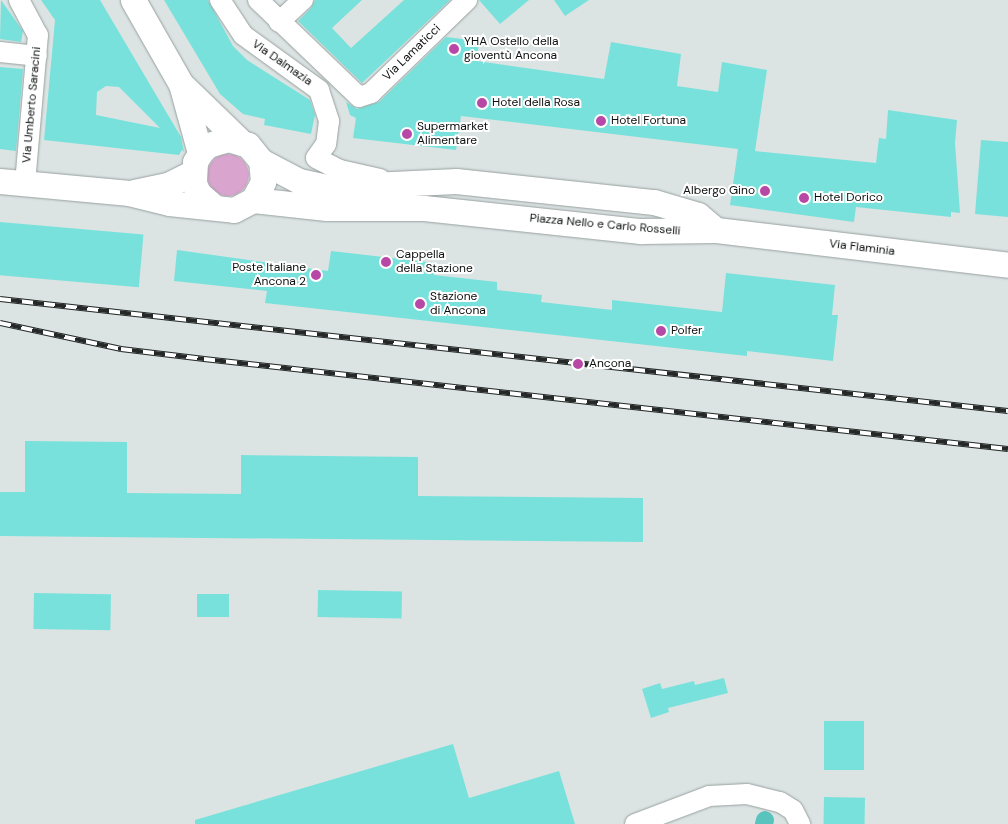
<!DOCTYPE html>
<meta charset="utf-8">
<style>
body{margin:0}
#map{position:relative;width:1008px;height:824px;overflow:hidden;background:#dbe4e3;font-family:"DM Sans",sans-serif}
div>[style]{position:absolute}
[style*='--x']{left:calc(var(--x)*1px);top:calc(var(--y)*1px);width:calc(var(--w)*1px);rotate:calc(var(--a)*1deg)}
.green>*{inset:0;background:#d9a4ce}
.round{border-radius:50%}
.canal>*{height:18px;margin:-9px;padding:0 9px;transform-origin:9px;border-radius:9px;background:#59c3bd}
.building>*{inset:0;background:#79e1db;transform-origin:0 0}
.roads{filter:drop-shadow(0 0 1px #98a09f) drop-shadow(0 0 1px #98a09f)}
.minor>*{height:20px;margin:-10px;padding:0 10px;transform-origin:10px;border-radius:10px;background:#fff}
.major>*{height:25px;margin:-12.5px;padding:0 12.5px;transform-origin:12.5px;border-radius:12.5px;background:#fff}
.rail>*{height:5.5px;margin-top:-2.75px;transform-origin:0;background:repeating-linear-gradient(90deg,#fff 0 11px,#242827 0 22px);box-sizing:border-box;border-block:1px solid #242827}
.dots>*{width:14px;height:14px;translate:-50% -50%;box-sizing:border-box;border:2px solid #fff;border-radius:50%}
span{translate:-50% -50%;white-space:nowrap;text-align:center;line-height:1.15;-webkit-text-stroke:4px #fff;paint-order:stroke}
.poi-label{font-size:12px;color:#0c0f0e}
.left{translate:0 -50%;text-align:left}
.right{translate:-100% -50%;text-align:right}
.street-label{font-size:12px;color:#0c0f0e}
</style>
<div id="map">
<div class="green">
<i class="round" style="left:207px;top:154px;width:42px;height:42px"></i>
</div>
<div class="canal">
<i style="--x:764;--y:824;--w:4;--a:-76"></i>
</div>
<div class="building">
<i style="clip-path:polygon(1px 0,23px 31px,21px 42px,0 39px)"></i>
<i style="clip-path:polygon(evenodd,41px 0,100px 0,181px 137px,184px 152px,182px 150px,179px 155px,44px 140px,55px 20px,41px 0,106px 86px,119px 87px,160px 128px,96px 115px,97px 92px,106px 86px)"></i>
<i style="clip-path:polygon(164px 0,208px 0,233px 46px,247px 60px,310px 100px,315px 115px,311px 134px,264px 125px,265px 119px,243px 114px,220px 94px)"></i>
<i style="clip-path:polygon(315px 0,362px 0,332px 28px,351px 48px,404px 0,450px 0,362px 83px,298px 21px,311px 8px)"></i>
<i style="clip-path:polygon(479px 0,529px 0,500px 24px)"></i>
<i style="clip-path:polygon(554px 0,589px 0,565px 16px)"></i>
<i style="clip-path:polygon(446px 37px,479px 41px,477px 61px,604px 79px,611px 42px,681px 54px,677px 86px,718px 92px,722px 62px,767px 70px,755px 151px,876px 163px,879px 138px,886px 139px,888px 110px,957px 120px,955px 143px,960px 213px,951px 212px,951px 217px,856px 207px,854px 222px,730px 205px,738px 149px,461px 116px,456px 150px,353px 138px,356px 118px,350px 115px,346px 102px,357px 109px,379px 102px)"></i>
<i style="clip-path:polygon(0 67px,23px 69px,16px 151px,0 149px)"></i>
<i style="clip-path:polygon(981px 140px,1008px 142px,1008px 217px,975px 214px)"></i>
<i style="left:0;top:222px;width:144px;height:53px;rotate:5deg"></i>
<i style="clip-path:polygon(177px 250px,328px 271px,331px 251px,436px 263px,434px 275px,497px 282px,497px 290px,542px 295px,541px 302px,612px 310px,612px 300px,722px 312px,726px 273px,835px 285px,832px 315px,838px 315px,833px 361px,747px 351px,747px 356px,265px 303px,267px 291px,174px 281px)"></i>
<i style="clip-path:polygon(25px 441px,127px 442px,127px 493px,241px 494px,241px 455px,418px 457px,418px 496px,643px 498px,643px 542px,0 536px,0 492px,25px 492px)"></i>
<i style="left:318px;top:590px;width:84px;height:27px;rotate:1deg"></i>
<i style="left:34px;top:593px;width:77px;height:36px;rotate:1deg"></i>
<i style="left:197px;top:594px;width:32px;height:23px"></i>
<i style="clip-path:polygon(724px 678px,728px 693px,668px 708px,669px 712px,651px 718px,642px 689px,660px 683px,662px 689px,694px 681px,695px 685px)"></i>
<i style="left:824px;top:721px;width:40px;height:49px"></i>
<i style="clip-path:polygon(453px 744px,469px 798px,559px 771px,575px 824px,195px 824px,195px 820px)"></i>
<i style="left:824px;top:797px;width:41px;height:27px;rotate:1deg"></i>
</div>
<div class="roads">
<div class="minor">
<i style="--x:19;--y:0;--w:40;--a:62"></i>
<i style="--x:38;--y:35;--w:150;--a:95"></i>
<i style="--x:220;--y:0;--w:42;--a:56.7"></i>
<i style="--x:243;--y:35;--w:94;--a:35.9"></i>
<i style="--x:319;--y:90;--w:33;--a:72"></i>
<i style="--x:329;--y:121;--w:23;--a:97"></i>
<i style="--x:326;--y:144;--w:17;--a:126"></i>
<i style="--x:316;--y:158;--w:27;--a:27"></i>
<i style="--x:340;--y:170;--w:41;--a:12.7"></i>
<i style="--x:258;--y:0;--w:140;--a:43.8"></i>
<i style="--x:359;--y:97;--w:13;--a:-18"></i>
<i style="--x:371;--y:93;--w:134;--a:-44.1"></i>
<i style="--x:279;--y:22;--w:33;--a:-43"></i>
<i style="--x:0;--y:52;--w:37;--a:6"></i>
<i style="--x:635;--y:824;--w:79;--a:-20.7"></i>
<i style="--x:709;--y:796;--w:38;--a:-3"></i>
<i style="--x:747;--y:794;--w:34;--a:14"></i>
<i style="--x:780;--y:802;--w:15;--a:32"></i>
<i style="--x:793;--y:810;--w:16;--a:63"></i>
</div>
<div class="major">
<i style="--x:133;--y:0;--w:97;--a:60.3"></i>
<i style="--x:181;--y:84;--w:72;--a:74.6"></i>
<i style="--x:182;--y:85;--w:82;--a:44"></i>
<i style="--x:261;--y:161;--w:43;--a:27.8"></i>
<i style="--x:299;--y:181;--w:30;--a:12"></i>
<i style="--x:328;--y:187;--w:128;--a:-2.7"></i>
<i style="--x:456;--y:181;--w:199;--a:6.1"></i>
<i style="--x:654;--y:202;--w:46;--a:16.5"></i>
<i style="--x:698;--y:215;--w:23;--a:40"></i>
<i style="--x:0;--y:181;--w:130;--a:5.3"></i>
<i style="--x:129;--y:193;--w:41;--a:14"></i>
<i style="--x:169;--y:203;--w:65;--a:6.1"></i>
<i style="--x:234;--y:210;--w:21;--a:-28"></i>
<i style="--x:253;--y:200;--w:21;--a:-61"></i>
<i style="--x:263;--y:182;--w:21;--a:-95"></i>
<i style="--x:261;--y:161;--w:21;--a:-129"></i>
<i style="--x:248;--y:145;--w:21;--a:-163"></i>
<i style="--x:228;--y:139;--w:21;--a:163"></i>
<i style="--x:208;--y:145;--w:11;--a:135"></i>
<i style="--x:200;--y:153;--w:10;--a:119"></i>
<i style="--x:195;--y:162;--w:21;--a:93"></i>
<i style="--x:194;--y:183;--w:11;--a:68"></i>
<i style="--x:198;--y:193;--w:21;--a:41"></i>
<i style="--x:134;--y:192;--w:35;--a:-12"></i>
<i style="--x:168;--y:185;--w:28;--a:-27"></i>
<i style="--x:253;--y:200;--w:74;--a:6.2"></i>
<i style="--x:327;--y:208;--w:97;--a:0"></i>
<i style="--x:424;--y:208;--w:218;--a:6.1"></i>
<i style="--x:641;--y:231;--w:75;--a:-0.8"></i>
<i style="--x:716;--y:230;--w:294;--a:6.8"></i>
</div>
</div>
<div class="rail">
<i style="--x:0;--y:299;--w:1014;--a:6.34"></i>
<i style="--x:0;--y:323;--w:124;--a:12.1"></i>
<i style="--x:121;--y:349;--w:84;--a:6.9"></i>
<i style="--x:204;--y:359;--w:809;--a:6.39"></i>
</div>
<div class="dots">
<i style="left:454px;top:49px;background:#b748a6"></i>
<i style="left:482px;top:103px;background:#b748a6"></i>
<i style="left:601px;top:121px;background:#b748a6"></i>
<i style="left:407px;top:134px;background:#b748a6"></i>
<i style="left:765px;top:191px;background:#b748a6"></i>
<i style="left:804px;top:198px;background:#b748a6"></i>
<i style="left:386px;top:262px;background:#b748a6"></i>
<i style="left:316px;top:275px;background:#b748a6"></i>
<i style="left:420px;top:304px;background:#b748a6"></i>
<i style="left:661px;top:331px;background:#b748a6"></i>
<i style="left:578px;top:364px;background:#b748a6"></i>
</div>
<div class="poi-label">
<span class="left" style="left:464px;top:49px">YHA Ostello della<br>gioventù Ancona</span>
<span class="left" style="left:492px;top:103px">Hotel della Rosa</span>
<span class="left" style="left:611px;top:121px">Hotel Fortuna</span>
<span class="left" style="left:417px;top:134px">Supermarket<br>Alimentare</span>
<span class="right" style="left:755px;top:191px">Albergo Gino</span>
<span class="left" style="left:814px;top:198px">Hotel Dorico</span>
<span class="left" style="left:396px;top:262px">Cappella<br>della Stazione</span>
<span class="right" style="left:306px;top:275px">Poste Italiane<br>Ancona 2</span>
<span class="left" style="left:430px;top:304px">Stazione<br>di Ancona</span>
<span class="left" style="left:671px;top:331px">Polfer</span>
<span class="left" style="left:589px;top:364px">Ancona</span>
</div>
<div class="street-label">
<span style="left:412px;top:53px;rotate:-44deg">Via Lamaticci</span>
<span style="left:282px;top:63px;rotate:35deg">Via Dalmazia</span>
<span style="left:32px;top:105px;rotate:-85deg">Via Umberto Saracini</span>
<span style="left:605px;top:225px;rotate:5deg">Piazza Nello e Carlo Rosselli</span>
<span style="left:862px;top:248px;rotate:7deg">Via Flaminia</span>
</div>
</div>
